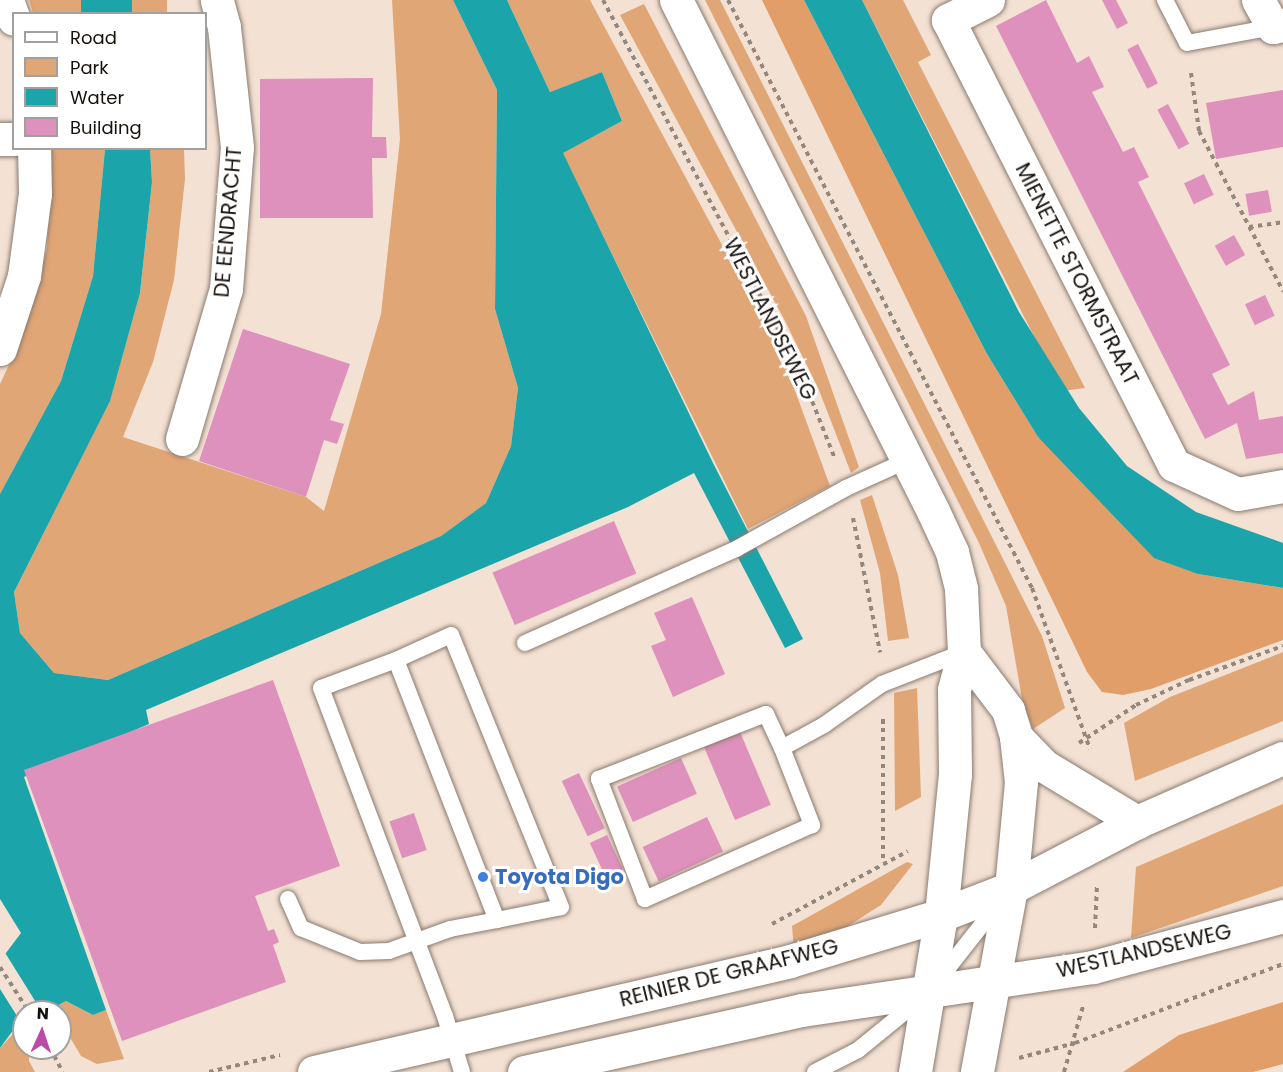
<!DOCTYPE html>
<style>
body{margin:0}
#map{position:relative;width:1283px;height:1072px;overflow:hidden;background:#f3e1d3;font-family:Poppins,sans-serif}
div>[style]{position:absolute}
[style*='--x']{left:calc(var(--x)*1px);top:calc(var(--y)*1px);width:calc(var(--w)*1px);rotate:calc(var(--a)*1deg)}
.green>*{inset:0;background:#e1a676;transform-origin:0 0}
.forest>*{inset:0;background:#e19e68}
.water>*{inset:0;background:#1ba5aa;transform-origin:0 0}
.pier>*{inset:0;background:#f3e1d3}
.building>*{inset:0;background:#de91bc;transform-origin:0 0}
.path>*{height:4px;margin-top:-2px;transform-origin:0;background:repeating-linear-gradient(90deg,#94877d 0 4.5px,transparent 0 9px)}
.roads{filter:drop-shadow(0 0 2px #8a7a6e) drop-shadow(0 0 2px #8a7a6e)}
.lane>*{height:16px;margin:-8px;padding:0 8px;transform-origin:8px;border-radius:8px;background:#fff}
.street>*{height:33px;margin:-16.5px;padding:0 16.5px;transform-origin:16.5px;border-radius:16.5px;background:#fff}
.secondary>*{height:33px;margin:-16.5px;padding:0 16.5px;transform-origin:16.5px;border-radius:16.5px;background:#fff}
.dots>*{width:16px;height:16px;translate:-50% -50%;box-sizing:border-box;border:3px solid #fff;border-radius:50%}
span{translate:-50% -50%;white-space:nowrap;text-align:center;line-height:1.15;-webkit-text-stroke:6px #fff;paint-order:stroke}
.street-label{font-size:21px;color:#17110c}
.shop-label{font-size:21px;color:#366cbe;font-weight:700}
.left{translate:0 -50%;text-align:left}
.legend{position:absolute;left:12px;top:12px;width:195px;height:138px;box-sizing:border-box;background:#fff;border:2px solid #a2a09e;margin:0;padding:8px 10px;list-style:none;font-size:18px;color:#17110c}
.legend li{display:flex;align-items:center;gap:12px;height:30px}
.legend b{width:30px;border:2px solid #a2a09e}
.north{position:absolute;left:12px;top:1000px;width:60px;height:60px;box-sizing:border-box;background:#fff;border:2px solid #a2a09e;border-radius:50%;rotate:3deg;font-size:16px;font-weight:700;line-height:24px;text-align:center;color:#17110c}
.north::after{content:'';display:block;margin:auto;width:21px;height:27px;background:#bc4ba7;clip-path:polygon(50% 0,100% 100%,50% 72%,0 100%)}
</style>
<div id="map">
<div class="green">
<i style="clip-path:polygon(29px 0,81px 0,85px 13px,33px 13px)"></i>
<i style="left:132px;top:0;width:35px;height:13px"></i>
<i style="clip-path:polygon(392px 0,453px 0,497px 90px,495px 309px,518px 388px,511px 446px,486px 503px,441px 536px,108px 680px,54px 673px,20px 633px,14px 592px,110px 400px,140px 293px,152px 182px,150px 149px,184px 149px,185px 179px,174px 280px,153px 362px,123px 437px,306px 497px,324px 511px,381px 314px,400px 139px)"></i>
<i style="clip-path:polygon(507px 0,590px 0,783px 358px,830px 486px,748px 529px,562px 153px,622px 121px,602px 72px,550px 92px)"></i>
<i style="clip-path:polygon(705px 0,720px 0,1042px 636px,1065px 708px,1033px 729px,1023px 705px,1006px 606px,979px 543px)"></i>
<i style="clip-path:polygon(862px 0,903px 0,931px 55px,918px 62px,1085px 388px,1062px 391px)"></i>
<i style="clip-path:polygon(644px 4px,806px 316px,859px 467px,851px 473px,819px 390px,784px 319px,620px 15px)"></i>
<i style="clip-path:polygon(52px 149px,105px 149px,93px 276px,61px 381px,0 494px,0 384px,18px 346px,47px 249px)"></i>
<i style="clip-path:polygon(872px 495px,898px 575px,909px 638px,888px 641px,880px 573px,860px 500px)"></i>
<i style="clip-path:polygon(1283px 652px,1283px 721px,1135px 781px,1124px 723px,1170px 697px)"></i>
<i style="clip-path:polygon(917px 688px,921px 797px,895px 811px,894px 693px)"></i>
<i style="clip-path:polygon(1283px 804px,1283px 886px,1131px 938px,1136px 867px)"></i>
<i style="clip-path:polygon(907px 862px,913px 864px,881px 905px,834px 935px,794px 950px,792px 926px)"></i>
<i style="clip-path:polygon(66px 1001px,93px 1015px,106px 1010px,124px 1059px,97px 1064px,81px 1056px,68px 1034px,60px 1030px,60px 1012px,45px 1012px)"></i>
<i style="clip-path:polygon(21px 1025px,24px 1048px,29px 1048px,29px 1061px,35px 1072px,0 1072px,0 1048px)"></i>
</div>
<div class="forest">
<i style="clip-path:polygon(762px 0,804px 0,987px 354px,1038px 437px,1198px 574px,1283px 588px,1283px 640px,1151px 689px,1123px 695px,1102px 692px,1087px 672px,1061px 618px)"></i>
<i style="clip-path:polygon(1283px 1002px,1283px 1064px,1253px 1072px,1123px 1072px,1179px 1035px)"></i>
</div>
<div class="water">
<i style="left:81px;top:0;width:51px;height:14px"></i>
<i style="clip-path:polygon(453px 0,507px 0,550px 92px,602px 72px,622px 121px,563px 153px,713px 463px,803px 639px,785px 648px,694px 473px,628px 507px,146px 710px,149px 724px,24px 777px,106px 1010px,93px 1015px,66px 1001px,45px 1012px,24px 1012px,24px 1023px,14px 1029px,0 1048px,0 961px,21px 933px,0 899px,0 494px,61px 381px,93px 276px,105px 149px,150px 149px,152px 182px,140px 293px,110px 401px,14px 592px,20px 633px,54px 673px,108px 680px,441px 536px,486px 503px,511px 446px,518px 388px,495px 309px,497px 90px)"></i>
<i style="clip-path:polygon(804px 0,862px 0,1019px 312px,1079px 408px,1127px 466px,1196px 512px,1283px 543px,1283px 588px,1198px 574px,1154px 558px,1038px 437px,987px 354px)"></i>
</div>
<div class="pier">
<i style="clip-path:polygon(4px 951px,42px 1012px,24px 1012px,24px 1027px,0 989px,0 956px)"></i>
</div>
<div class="building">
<i style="clip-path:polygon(1046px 0,1077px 63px,1089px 56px,1104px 87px,1092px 92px,1123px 152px,1134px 147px,1149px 177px,1138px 182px,1230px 365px,1212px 374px,1228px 405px,1254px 391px,1259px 420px,1283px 416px,1283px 453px,1246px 459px,1237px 423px,1205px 439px,996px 26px)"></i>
<i style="clip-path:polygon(1102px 0,1116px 0,1128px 23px,1117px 29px)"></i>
<i style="left:1138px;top:44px;width:44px;height:12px;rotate:63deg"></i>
<i style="clip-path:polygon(373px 78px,372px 137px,386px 137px,387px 158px,372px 158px,373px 218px,260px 218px,260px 79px)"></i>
<i style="clip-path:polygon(1283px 90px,1283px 147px,1216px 159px,1206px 103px)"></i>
<i style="left:1168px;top:104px;width:45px;height:12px;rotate:62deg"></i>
<i style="left:1204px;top:174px;width:23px;height:22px;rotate:65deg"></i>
<i style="left:1268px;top:190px;width:22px;height:23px;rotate:80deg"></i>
<i style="left:1234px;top:235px;width:23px;height:22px;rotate:61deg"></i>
<i style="left:1265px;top:295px;width:23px;height:22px;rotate:65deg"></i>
<i style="clip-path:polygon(243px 329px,350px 364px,330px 420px,344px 424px,337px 444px,324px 440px,306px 497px,199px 461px)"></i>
<i style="left:614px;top:521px;width:57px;height:132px;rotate:67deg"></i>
<i style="clip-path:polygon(692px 597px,725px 674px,673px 697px,651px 646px,666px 640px,654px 613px)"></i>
<i style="clip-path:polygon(273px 680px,340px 866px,255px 896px,268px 931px,274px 929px,279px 942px,273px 945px,286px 982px,122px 1041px,24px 770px)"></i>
<i style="left:740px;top:732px;width:79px;height:39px;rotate:67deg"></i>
<i style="left:681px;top:758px;width:39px;height:70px;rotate:66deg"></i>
<i style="left:579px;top:773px;width:61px;height:19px;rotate:65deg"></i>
<i style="left:414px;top:813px;width:39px;height:26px;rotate:71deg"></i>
<i style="left:707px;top:817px;width:38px;height:71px;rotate:65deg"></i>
<i style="left:607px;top:835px;width:38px;height:19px;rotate:65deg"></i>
</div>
<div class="path">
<i style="--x:603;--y:0;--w:417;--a:62"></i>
<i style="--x:799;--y:368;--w:98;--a:68.4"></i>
<i style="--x:728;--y:0;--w:662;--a:62.66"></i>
<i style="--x:1032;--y:588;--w:171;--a:70.2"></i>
<i style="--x:1191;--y:73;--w:59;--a:82.1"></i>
<i style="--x:1199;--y:131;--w:181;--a:62.3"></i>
<i style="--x:1249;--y:227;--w:34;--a:-8"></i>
<i style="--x:853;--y:518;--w:137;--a:78.6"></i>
<i style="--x:883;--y:719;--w:143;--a:90"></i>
<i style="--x:1079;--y:743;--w:69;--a:-33.7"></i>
<i style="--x:1136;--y:705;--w:59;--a:-25.3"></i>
<i style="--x:1189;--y:680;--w:100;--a:-19.9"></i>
<i style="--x:772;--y:924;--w:154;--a:-28.2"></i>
<i style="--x:1095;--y:928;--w:43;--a:-87.3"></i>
<i style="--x:0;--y:967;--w:54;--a:57.2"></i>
<i style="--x:50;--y:1048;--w:27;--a:62"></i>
<i style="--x:1019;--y:1058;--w:58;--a:-15"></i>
<i style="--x:1075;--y:1043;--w:222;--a:-20.8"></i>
<i style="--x:209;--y:1072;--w:73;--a:-13.5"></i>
<i style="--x:1064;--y:1072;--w:69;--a:-73.9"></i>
</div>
<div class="roads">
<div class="lane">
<i style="--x:1165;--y:0;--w:48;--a:62.9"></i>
<i style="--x:1187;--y:43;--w:87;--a:-10.5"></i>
<i style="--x:525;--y:643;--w:231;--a:-24"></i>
<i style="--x:736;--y:549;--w:126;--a:-29"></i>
<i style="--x:846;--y:488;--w:68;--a:-24.3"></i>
<i style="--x:396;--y:660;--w:80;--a:159.5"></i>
<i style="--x:321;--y:688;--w:351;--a:69.3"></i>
<i style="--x:445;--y:1016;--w:59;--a:73.1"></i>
<i style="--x:782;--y:748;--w:83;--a:68.7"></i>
<i style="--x:812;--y:825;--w:183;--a:156.1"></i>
<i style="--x:645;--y:899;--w:129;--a:-111"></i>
<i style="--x:599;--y:779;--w:179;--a:-21.3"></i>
<i style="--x:766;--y:714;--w:38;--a:65"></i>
<i style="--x:782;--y:748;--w:48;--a:-28.7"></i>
<i style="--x:824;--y:725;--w:71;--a:-35.3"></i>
<i style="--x:882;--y:684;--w:88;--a:-21.3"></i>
<i style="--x:288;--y:899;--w:32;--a:66"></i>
<i style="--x:301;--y:928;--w:64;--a:22.1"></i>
<i style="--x:360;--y:952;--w:29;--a:-2"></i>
<i style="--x:389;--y:951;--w:65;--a:-19.8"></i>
<i style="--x:450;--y:929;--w:48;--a:-10.8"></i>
<i style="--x:497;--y:920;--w:65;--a:-11.5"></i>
<i style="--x:561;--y:907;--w:293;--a:-112"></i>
<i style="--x:451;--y:635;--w:60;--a:155.6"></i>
<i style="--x:396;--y:660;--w:279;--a:68.8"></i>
<i style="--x:815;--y:1072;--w:48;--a:-27.1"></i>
<i style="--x:858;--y:1050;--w:92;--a:-39.2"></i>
<i style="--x:929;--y:992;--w:120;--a:-51.8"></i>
</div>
<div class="street">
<i style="--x:7;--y:0;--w:20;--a:70"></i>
<i style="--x:988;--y:0;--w:45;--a:153.4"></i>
<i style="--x:948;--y:20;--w:499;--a:63.1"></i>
<i style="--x:1174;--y:465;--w:70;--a:24.4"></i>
<i style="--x:1238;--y:494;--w:46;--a:-10.1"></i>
<i style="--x:1258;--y:0;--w:31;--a:61"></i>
<i style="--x:1273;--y:27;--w:10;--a:-11"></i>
<i style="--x:0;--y:139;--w:14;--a:0"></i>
<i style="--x:0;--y:349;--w:77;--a:-71.8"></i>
<i style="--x:24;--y:276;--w:83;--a:-82.4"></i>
<i style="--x:35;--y:194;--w:46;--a:-91.2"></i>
<i style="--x:182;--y:439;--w:156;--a:-73.7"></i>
<i style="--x:226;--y:289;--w:142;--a:-85.6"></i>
<i style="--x:237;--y:147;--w:121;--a:-96.2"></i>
<i style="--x:224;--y:27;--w:28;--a:-105"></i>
</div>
<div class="secondary">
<i style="--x:676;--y:0;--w:572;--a:63.3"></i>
<i style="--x:933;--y:511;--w:45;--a:65.1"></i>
<i style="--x:952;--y:552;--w:38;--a:76"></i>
<i style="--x:961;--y:589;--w:63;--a:87.3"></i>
<i style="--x:964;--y:652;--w:39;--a:105"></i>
<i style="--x:954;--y:690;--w:84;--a:89.3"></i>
<i style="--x:955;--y:774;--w:142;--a:95.7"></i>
<i style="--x:941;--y:915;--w:159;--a:99.4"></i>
<i style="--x:964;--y:652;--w:73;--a:52.8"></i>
<i style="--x:1008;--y:710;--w:28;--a:73"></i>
<i style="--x:1016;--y:737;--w:45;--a:83.7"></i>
<i style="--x:1021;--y:782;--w:106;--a:95.4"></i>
<i style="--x:1011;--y:888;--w:187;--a:100.5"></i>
<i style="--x:1016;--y:737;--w:40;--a:46"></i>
<i style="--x:1044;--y:766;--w:109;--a:31.1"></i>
<i style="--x:314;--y:1072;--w:489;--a:-13.1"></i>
<i style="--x:790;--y:961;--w:158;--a:-16.9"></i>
<i style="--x:941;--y:915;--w:75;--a:-21.1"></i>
<i style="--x:1011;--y:888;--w:142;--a:-27.6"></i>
<i style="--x:1137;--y:822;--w:159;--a:-23.7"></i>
<i style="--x:524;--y:1072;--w:285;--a:-12.6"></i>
<i style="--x:802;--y:1010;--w:294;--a:-8.4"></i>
<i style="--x:1093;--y:967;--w:197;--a:-15"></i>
</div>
</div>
<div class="dots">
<i style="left:483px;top:877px;background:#3f7fe0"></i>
</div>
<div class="street-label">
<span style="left:228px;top:222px;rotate:-85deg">DE EENDRACHT</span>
<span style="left:1077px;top:274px;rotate:63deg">MIENETTE STORMSTRAAT</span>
<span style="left:770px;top:319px;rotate:63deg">WESTLANDSEWEG</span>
<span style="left:1144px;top:951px;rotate:-13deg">WESTLANDSEWEG</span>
<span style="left:729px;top:973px;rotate:-14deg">REINIER DE GRAAFWEG</span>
</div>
<div class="shop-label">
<span class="left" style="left:495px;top:877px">Toyota Digo</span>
</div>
<ul class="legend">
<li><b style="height:8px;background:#fff"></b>Road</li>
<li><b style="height:16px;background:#e1a676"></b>Park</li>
<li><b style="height:16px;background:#1ba5aa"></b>Water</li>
<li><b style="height:16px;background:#de91bc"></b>Building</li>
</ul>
<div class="north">N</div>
</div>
